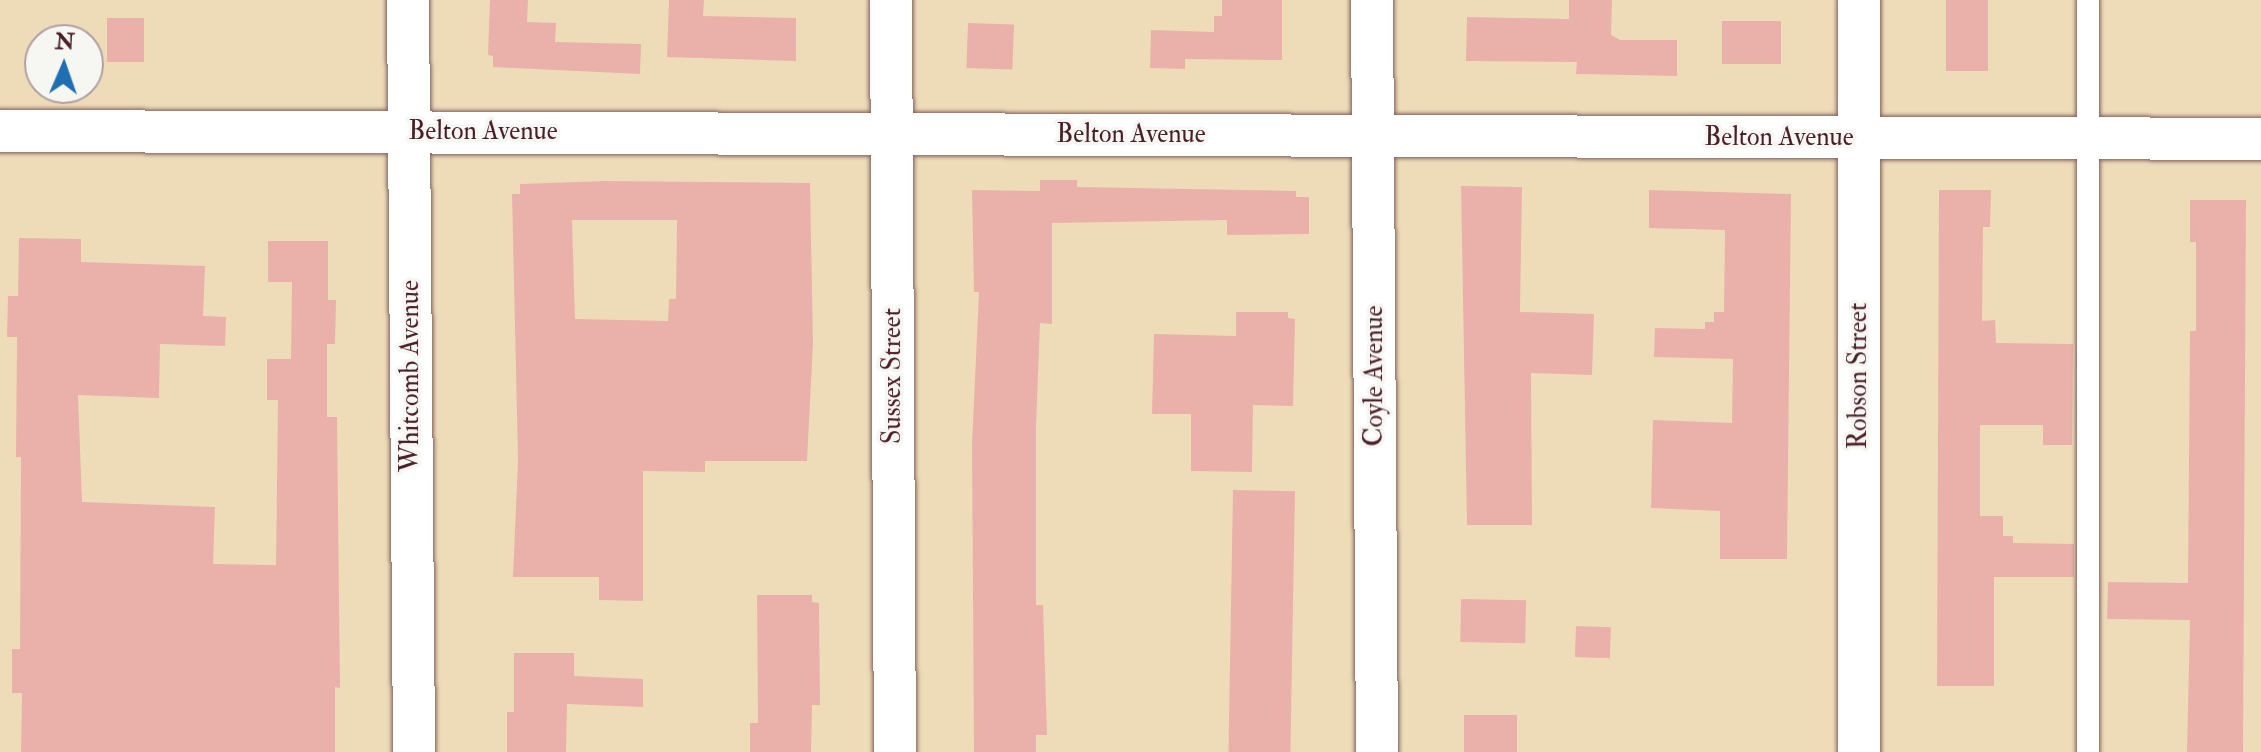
<!DOCTYPE html>
<style>
body{margin:0}
#map{position:relative;width:2261px;height:752px;overflow:hidden;background:#eedcb9;font-family:"IM FELL Double Pica",serif}
div>[style]{position:absolute}
[style*='--x']{left:calc(var(--x)*1px);top:calc(var(--y)*1px);width:calc(var(--w)*1px);rotate:calc(var(--a)*1deg)}
.building>*{inset:0;background:#eab1aa;transform-origin:0 0}
.roads{filter:drop-shadow(0 0 2px #83615d) drop-shadow(0 0 2px #83615d)}
.service>*{height:22px;margin:-11px;padding:0 11px;transform-origin:11px;border-radius:11px;background:#fff}
.minor>*{height:42px;margin:-21px;padding:0 21px;transform-origin:21px;border-radius:21px;background:#fff}
span{translate:-50% -50%;white-space:nowrap;text-align:center;line-height:1.15;-webkit-text-stroke:7px #f6f6f2;paint-order:stroke}
.street-label{font-size:26px;color:#4a1f2b}
.north{position:absolute;left:24px;top:24px;width:80px;height:80px;box-sizing:border-box;background:#f6f6f2;border:2px solid #b1a0a2;border-radius:50%;rotate:2deg;font-size:22px;font-weight:700;line-height:32px;text-align:center;color:#4a1f2b}
.north::after{content:'';display:block;margin:auto;width:28px;height:36px;background:#1f6fb2;clip-path:polygon(50% 0,100% 100%,50% 72%,0 100%)}
</style>
<div id="map">
<div class="building">
<i style="clip-path:polygon(490px 0,528px 0,527px 22px,556px 23px,555px 42px,641px 44px,640px 74px,493px 67px,493px 56px,488px 55px)"></i>
<i style="clip-path:polygon(669px 0,704px 0,703px 16px,796px 18px,796px 61px,667px 57px)"></i>
<i style="clip-path:polygon(1222px 0,1282px 0,1282px 60px,1185px 59px,1185px 69px,1150px 68px,1151px 30px,1214px 32px,1214px 16px,1222px 16px)"></i>
<i style="clip-path:polygon(1569px 0,1612px 0,1611px 35px,1620px 40px,1677px 40px,1677px 76px,1576px 74px,1577px 62px,1466px 61px,1467px 17px,1569px 19px)"></i>
<i style="left:1946px;top:0;width:42px;height:71px"></i>
<i style="left:107px;top:18px;width:37px;height:44px"></i>
<i style="left:1722px;top:21px;width:59px;height:43px"></i>
<i style="left:968px;top:23px;width:46px;height:45px;rotate:2deg"></i>
<i style="clip-path:polygon(1040px 180px,1077px 180px,1077px 187px,1296px 191px,1296px 197px,1309px 197px,1309px 234px,1227px 235px,1227px 220px,1052px 223px,1052px 324px,1040px 323px,1036px 426px,1036px 605px,1043px 605px,1047px 735px,1036px 735px,1036px 752px,974px 752px,972px 445px,979px 292px,974px 292px,972px 190px,1040px 191px)"></i>
<i style="clip-path:polygon(evenodd,605px 181px,810px 183px,813px 343px,807px 461px,705px 461px,705px 472px,643px 471px,643px 601px,599px 600px,599px 577px,513px 577px,518px 460px,512px 194px,520px 194px,520px 184px,605px 181px,572px 220px,677px 220px,676px 299px,669px 299px,668px 321px,575px 319px,572px 220px)"></i>
<i style="clip-path:polygon(1461px 186px,1522px 187px,1520px 312px,1594px 314px,1592px 375px,1531px 373px,1532px 525px,1467px 525px)"></i>
<i style="clip-path:polygon(1649px 190px,1791px 194px,1787px 559px,1720px 559px,1720px 511px,1651px 508px,1653px 420px,1732px 423px,1733px 359px,1654px 357px,1655px 328px,1705px 329px,1705px 322px,1714px 322px,1714px 312px,1724px 312px,1725px 230px,1649px 228px)"></i>
<i style="clip-path:polygon(1939px 190px,1991px 190px,1990px 227px,1983px 227px,1982px 321px,1995px 320px,1996px 343px,2073px 344px,2072px 445px,2043px 445px,2043px 425px,1980px 425px,1980px 516px,2003px 516px,2003px 536px,2013px 536px,2013px 543px,2074px 544px,2074px 577px,1994px 577px,1994px 686px,1937px 686px)"></i>
<i style="clip-path:polygon(2190px 200px,2246px 200px,2243px 752px,2187px 752px,2190px 620px,2107px 619px,2108px 582px,2188px 583px,2190px 331px,2196px 331px,2196px 242px,2190px 242px)"></i>
<i style="clip-path:polygon(19px 238px,81px 239px,81px 262px,205px 266px,203px 316px,226px 317px,225px 346px,160px 344px,159px 398px,78px 395px,82px 502px,215px 507px,213px 564px,276px 565px,278px 400px,267px 400px,267px 359px,291px 359px,292px 282px,268px 282px,268px 241px,328px 241px,328px 300px,336px 300px,335px 344px,327px 344px,327px 417px,337px 417px,340px 688px,335px 687px,335px 752px,21px 752px,22px 693px,12px 693px,12px 649px,20px 649px,21px 457px,16px 457px,17px 337px,7px 337px,8px 296px,18px 296px)"></i>
<i style="clip-path:polygon(1236px 312px,1288px 312px,1288px 318px,1295px 319px,1293px 406px,1253px 405px,1252px 472px,1191px 471px,1191px 414px,1152px 414px,1154px 334px,1236px 336px)"></i>
<i style="left:1233px;top:490px;width:62px;height:262px;rotate:1deg"></i>
<i style="clip-path:polygon(757px 595px,812px 595px,812px 602px,819px 603px,820px 705px,812px 705px,811px 752px,750px 752px,750px 723px,758px 723px)"></i>
<i style="left:1461px;top:599px;width:65px;height:43px;rotate:1deg"></i>
<i style="left:1576px;top:626px;width:35px;height:31px;rotate:2deg"></i>
<i style="clip-path:polygon(514px 653px,574px 653px,574px 676px,643px 679px,643px 707px,567px 704px,566px 752px,507px 752px,507px 712px,514px 712px)"></i>
<i style="left:1464px;top:715px;width:53px;height:37px"></i>
</div>
<div class="roads">
<div class="service">
<i style="--x:2088;--y:0;--w:752;--a:90"></i>
</div>
<div class="minor">
<i style="--x:408;--y:0;--w:752;--a:89.54"></i>
<i style="--x:891;--y:0;--w:752;--a:89.7"></i>
<i style="--x:1372;--y:0;--w:752;--a:89.62"></i>
<i style="--x:0;--y:131;--w:2261;--a:0.2"></i>
<i style="--x:1859;--y:752;--w:752;--a:-90"></i>
</div>
</div>
<div class="street-label">
<span style="left:483px;top:132px">Belton Avenue</span>
<span style="left:1131px;top:135px">Belton Avenue</span>
<span style="left:1779px;top:138px">Belton Avenue</span>
<span style="left:411px;top:376px;rotate:-90deg">Whitcomb Avenue</span>
<span style="left:893px;top:376px;rotate:-90deg">Sussex Street</span>
<span style="left:1375px;top:376px;rotate:-90deg">Coyle Avenue</span>
<span style="left:1859px;top:376px;rotate:-90deg">Robson Street</span>
</div>
<div class="north">N</div>
</div>
